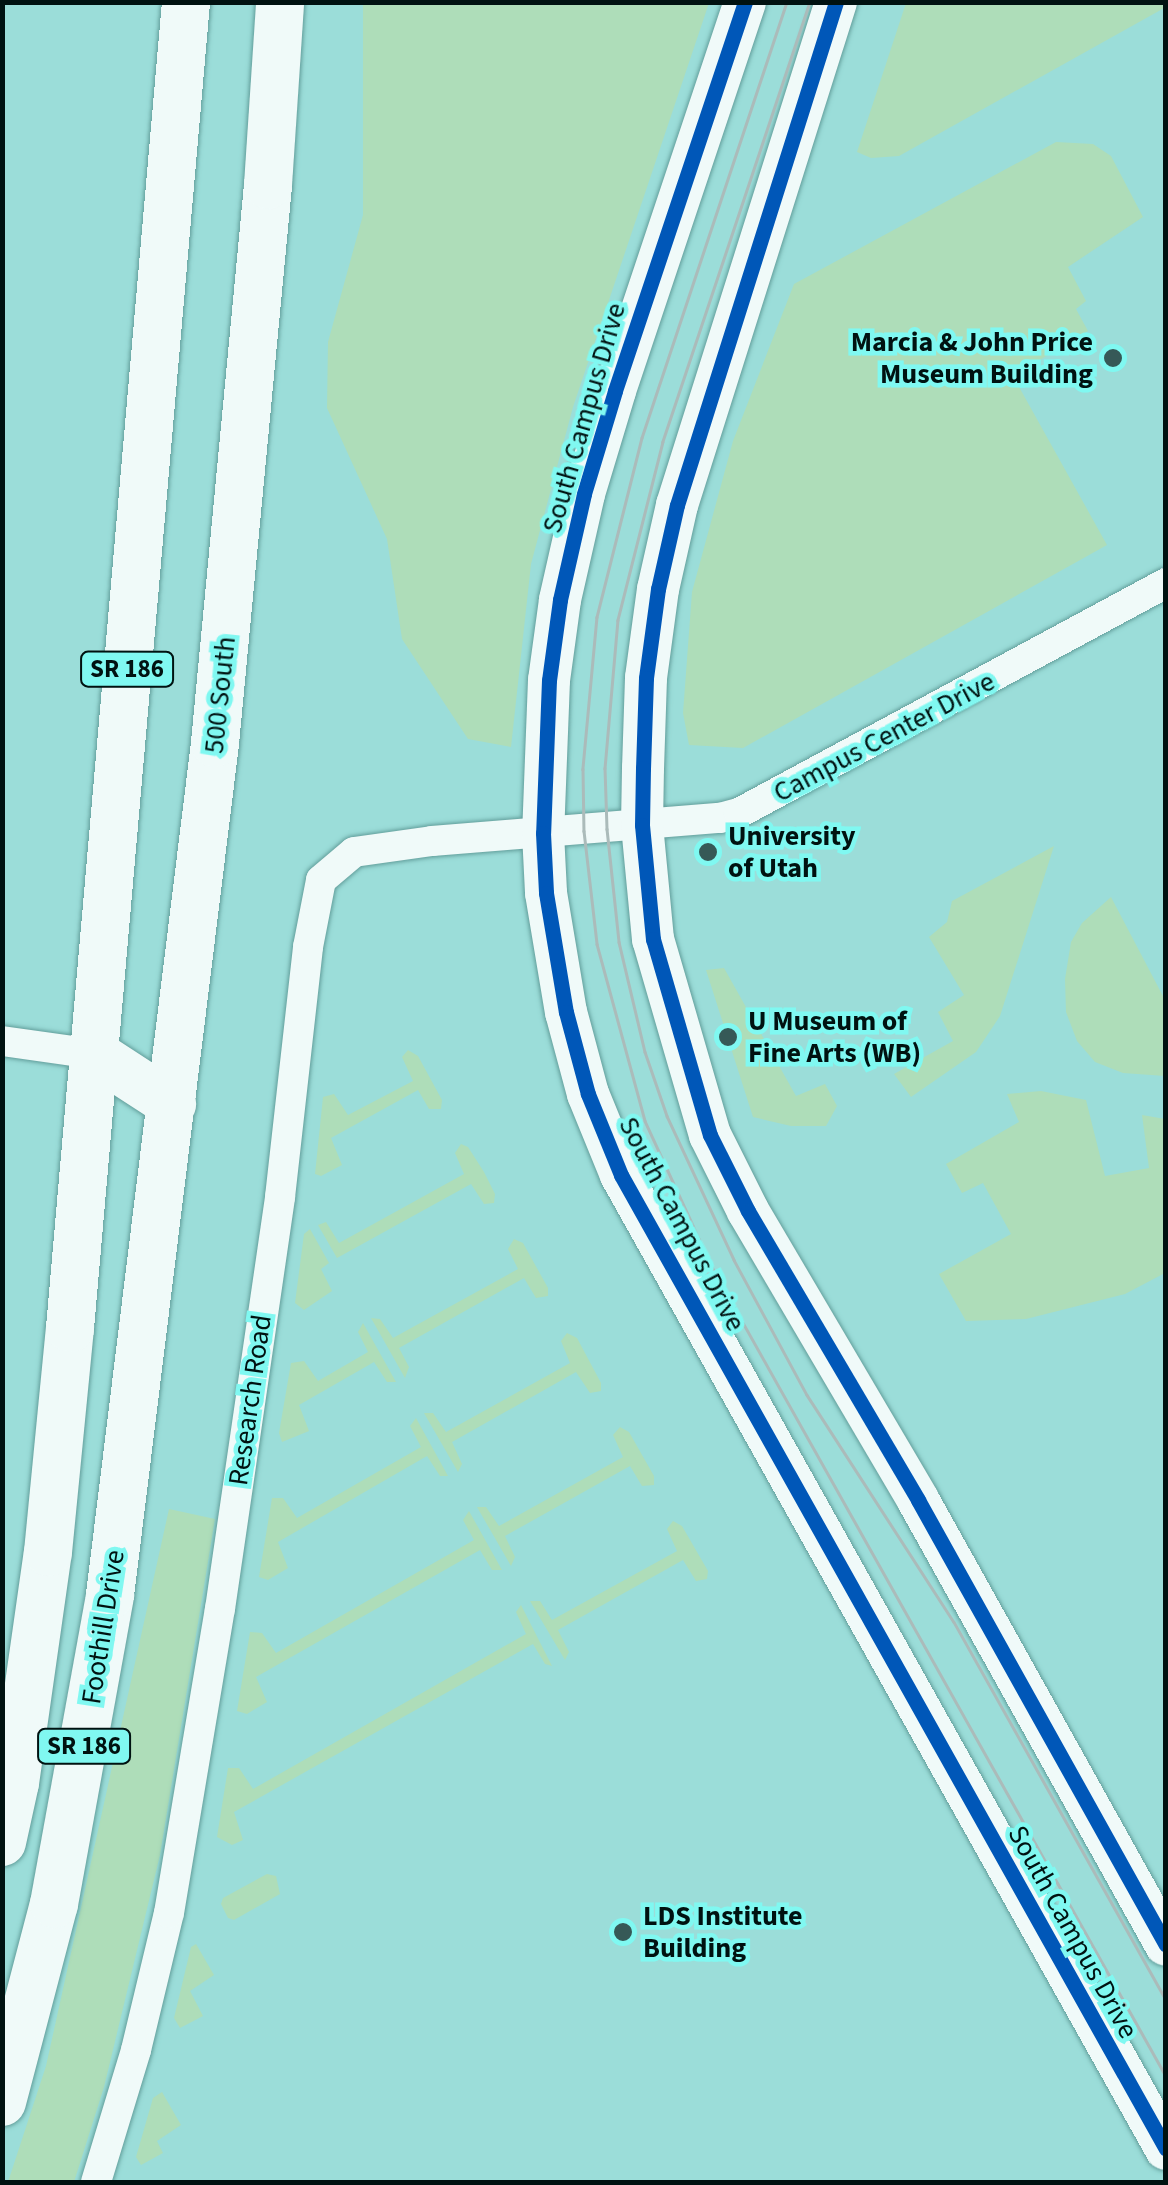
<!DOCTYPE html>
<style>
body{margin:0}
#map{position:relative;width:1168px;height:2185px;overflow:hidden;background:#9bddd9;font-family:"Source Sans 3",sans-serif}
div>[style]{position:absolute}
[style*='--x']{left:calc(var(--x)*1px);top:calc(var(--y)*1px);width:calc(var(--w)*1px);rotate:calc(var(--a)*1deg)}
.green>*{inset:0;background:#aeddb9}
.roads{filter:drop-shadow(0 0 2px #629e9b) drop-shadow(0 0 2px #629e9b)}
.street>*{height:30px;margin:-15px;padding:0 15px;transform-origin:15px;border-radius:15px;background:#f0faf9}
.secondary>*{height:42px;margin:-21px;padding:0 21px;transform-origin:21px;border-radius:21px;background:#f0faf9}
.primary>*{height:48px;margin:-24px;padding:0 24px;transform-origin:24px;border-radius:24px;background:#f0faf9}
.tram>*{height:2.5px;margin:-1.25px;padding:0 1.25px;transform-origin:1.25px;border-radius:1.25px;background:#abbbba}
.cycleway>*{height:15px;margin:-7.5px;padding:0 7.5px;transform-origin:7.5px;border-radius:7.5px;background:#0057b8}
.dots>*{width:28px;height:28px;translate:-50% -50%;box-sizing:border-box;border:5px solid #80f8f1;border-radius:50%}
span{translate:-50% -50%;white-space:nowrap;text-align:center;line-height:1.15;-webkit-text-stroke:9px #80f8f1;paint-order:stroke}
.shield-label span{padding:2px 8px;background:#80f8f1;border:2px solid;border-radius:8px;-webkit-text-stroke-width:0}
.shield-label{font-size:25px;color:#001211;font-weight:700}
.poi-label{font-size:28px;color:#001211;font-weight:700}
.right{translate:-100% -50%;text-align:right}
.left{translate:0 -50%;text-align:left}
.street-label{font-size:28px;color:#001211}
.frame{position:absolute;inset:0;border:5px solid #001211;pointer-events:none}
</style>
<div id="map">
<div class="green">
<i style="clip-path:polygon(363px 3px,709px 3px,573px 407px,531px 564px,511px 747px,468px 739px,402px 639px,387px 539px,327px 408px,328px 342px,363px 215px)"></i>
<i style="clip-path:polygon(906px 3px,1165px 2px,1166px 7px,899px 156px,871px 158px,857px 152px)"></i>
<i style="clip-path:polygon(1056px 142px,1093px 144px,1111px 156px,1143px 217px,1068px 267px,1086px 301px,1076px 309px,1088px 331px,1013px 376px,1107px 545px,743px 748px,689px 745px,683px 713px,692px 592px,733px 441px,794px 284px)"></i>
<i style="clip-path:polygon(1054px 846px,1000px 1016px,976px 1052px,911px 1097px,894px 1074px,953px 1041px,938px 1012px,964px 995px,929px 937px,947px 922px,952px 901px)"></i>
<i style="clip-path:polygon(1111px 897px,1165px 1000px,1165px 1076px,1123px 1073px,1095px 1062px,1077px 1041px,1066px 1012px,1065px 979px,1071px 942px,1082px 923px)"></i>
<i style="clip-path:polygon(724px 968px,796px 1096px,825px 1084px,837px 1106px,826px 1126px,791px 1126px,753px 1117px,706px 970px)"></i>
<i style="clip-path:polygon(408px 1050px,418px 1056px,442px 1100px,441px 1109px,429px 1109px,418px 1090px,331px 1138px,342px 1165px,321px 1176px,315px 1174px,323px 1097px,334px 1094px,348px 1115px,413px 1081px,402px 1057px)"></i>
<i style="clip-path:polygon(1041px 1091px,1086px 1100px,1105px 1176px,1149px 1168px,1142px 1115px,1165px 1119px,1165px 1273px,1125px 1294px,1026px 1319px,966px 1321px,939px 1274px,1011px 1234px,983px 1183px,962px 1193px,946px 1164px,1019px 1122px,1007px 1094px)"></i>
<i style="clip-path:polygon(461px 1144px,468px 1147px,484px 1172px,495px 1194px,494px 1203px,484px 1204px,471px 1184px,337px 1258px,318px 1225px,326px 1222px,339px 1243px,464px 1174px,455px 1153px)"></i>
<i style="clip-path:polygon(310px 1229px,329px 1263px,321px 1269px,332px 1291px,304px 1310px,295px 1303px,304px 1234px)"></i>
<i style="clip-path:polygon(514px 1239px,523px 1243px,548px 1288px,548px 1296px,536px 1298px,524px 1278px,399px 1348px,409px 1367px,405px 1378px,371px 1318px,380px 1319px,393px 1338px,518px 1269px,508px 1249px)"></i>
<i style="clip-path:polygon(363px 1323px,396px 1382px,387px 1382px,374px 1362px,299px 1405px,309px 1431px,282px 1442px,279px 1433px,291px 1363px,304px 1361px,318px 1381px,368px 1352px,358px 1332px)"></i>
<i style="clip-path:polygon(567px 1333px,577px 1338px,601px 1383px,601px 1391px,590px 1393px,576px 1372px,452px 1442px,462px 1464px,458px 1472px,424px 1413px,433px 1413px,446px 1432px,570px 1363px,561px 1341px)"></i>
<i style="clip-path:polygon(416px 1418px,448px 1476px,440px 1476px,427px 1456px,278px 1542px,288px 1568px,268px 1580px,259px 1577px,272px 1498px,283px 1498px,297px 1518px,421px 1447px,410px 1426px)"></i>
<i style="clip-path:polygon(620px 1427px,629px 1432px,654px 1476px,654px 1485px,642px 1486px,630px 1466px,505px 1536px,515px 1557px,511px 1566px,477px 1507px,486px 1507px,499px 1526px,623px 1457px,613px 1435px)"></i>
<i style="clip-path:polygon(169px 1509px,215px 1519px,160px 1855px,104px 2087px,74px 2182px,8px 2182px,46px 2066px)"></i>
<i style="clip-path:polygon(469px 1511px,502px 1570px,492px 1570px,480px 1550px,256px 1677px,267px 1702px,247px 1714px,237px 1711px,250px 1632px,262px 1633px,276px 1653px,474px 1540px,463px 1520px)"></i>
<i style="clip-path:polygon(673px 1521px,682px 1526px,708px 1571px,707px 1579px,696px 1581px,683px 1560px,558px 1630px,569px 1652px,565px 1660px,530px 1601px,540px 1601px,552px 1620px,677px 1551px,667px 1529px)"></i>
<i style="clip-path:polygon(521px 1605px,552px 1666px,545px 1664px,533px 1644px,234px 1812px,243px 1840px,232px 1845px,217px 1837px,228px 1768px,239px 1768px,253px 1789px,526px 1634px,516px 1612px)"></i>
<i style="clip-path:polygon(267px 1874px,276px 1876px,280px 1894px,234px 1920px,228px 1918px,221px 1904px,223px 1898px)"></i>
<i style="clip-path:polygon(196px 1944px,214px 1975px,190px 1991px,203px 2016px,180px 2028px,174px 2018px,191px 1947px)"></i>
<i style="clip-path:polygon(162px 2092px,181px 2125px,157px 2141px,163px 2153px,141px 2165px,136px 2157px,153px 2098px)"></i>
</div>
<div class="roads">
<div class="street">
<i style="--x:2;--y:1041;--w:94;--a:8"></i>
<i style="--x:96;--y:2182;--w:138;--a:-73.1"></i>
<i style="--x:136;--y:2050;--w:141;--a:-76.5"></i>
<i style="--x:169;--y:1913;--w:308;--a:-80.5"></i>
<i style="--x:220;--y:1609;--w:416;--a:-81.7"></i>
<i style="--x:280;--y:1197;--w:252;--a:-83.6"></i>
<i style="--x:308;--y:947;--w:68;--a:-79"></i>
<i style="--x:321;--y:880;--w:43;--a:-40.3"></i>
<i style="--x:354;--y:852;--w:79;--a:-8"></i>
<i style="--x:432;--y:841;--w:289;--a:-4.6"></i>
<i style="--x:720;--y:818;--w:20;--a:-15"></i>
<i style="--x:739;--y:813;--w:485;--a:-28.3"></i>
</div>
<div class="secondary">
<i style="--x:745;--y:2;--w:410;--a:108.5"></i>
<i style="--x:615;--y:391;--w:108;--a:106.8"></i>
<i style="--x:584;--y:494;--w:109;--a:102.8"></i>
<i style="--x:560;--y:600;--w:81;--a:97.8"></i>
<i style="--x:549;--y:680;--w:153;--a:92.2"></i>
<i style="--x:543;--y:833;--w:60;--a:87.1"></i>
<i style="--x:546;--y:893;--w:121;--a:80.5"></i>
<i style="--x:566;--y:1012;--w:85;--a:75"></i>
<i style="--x:588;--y:1094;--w:87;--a:67.8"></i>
<i style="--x:621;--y:1175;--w:1116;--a:60.77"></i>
<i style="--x:836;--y:2;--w:528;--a:107.54"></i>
<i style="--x:677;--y:505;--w:86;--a:102.7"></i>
<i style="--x:658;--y:589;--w:90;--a:97.7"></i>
<i style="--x:646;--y:678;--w:90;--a:91.9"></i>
<i style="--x:643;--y:768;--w:57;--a:91"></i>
<i style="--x:642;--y:825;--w:115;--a:84.5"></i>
<i style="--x:653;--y:939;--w:204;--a:73.8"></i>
<i style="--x:710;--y:1135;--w:85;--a:63.4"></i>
<i style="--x:748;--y:1211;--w:335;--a:59.5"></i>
<i style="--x:918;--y:1500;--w:509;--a:60.87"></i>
</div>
<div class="primary">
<i style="--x:95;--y:1054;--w:92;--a:33"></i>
<i style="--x:2;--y:1842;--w:60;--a:-77.6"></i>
<i style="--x:15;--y:1783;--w:233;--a:-81.9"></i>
<i style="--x:48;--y:1552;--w:225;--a:-84.4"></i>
<i style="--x:70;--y:1328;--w:1331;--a:-85"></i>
<i style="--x:2;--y:2102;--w:205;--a:-75.3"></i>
<i style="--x:54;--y:1904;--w:314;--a:-79.7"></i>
<i style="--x:110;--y:1595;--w:858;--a:-82.97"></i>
<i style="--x:215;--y:743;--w:561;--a:-84.57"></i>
<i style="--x:268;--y:185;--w:183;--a:-86.2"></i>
</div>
</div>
<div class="tram">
<i style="--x:787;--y:2;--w:459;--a:108.4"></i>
<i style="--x:642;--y:438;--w:185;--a:104.1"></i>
<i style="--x:597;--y:617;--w:153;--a:95.3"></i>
<i style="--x:583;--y:769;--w:62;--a:89.1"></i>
<i style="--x:584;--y:831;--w:114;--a:83.4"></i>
<i style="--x:597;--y:944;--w:183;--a:74.8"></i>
<i style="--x:645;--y:1121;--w:165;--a:65.3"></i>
<i style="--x:714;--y:1271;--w:923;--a:60.69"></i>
<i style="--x:810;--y:2;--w:464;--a:108.5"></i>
<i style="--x:663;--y:442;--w:184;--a:104.2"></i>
<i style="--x:618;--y:620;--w:149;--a:95"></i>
<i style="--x:605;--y:768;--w:61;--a:88.1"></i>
<i style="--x:607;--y:829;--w:114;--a:83.9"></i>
<i style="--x:619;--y:942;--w:113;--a:76.7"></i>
<i style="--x:645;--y:1052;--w:68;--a:71"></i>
<i style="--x:667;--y:1116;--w:159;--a:65"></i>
<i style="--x:734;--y:1260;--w:153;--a:61.6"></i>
<i style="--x:807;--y:1395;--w:270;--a:57.1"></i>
<i style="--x:954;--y:1622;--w:433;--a:60.7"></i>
</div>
<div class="cycleway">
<i style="--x:745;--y:2;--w:410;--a:108.5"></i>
<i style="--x:615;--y:391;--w:108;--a:106.8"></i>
<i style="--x:584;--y:494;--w:109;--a:102.8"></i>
<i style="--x:560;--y:600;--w:81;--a:97.8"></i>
<i style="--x:549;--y:680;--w:153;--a:92.2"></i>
<i style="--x:543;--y:833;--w:60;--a:87.1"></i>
<i style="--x:546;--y:893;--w:121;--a:80.5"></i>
<i style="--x:566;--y:1012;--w:85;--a:75"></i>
<i style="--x:588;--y:1094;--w:87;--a:67.8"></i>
<i style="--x:621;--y:1175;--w:1116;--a:60.77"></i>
<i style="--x:836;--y:2;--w:528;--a:107.54"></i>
<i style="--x:677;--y:505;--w:86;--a:102.7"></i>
<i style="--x:658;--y:589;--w:90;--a:97.7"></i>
<i style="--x:646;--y:678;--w:90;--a:91.9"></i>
<i style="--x:643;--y:768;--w:57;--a:91"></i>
<i style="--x:642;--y:825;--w:115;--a:84.5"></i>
<i style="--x:653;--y:939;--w:204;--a:73.8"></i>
<i style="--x:710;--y:1135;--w:85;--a:63.4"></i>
<i style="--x:748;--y:1211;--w:335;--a:59.5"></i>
<i style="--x:918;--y:1500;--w:509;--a:60.87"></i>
</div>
<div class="dots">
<i style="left:1113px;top:358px;background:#365957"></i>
<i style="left:708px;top:852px;background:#365957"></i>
<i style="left:728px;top:1037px;background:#365957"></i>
<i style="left:623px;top:1932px;background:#365957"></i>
</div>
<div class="shield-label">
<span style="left:127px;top:669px">SR 186</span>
<span style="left:84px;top:1746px">SR 186</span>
</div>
<div class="poi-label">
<span class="right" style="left:1093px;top:358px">Marcia &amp; John Price<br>Museum Building</span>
<span class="left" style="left:728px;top:852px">University<br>of Utah</span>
<span class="left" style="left:748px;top:1037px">U Museum of<br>Fine Arts (WB)</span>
<span class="left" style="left:643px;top:1932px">LDS Institute<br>Building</span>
</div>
<div class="street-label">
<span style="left:584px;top:418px;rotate:-74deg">South Campus Drive</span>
<span style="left:220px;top:695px;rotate:-84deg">500 South</span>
<span style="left:884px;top:737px;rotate:-28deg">Campus Center Drive</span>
<span style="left:682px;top:1224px;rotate:62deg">South Campus Drive</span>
<span style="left:250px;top:1400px;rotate:-82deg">Research Road</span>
<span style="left:103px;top:1627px;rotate:-81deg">Foothill Drive</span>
<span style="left:1073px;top:1932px;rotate:61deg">South Campus Drive</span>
</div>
<div class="frame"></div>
</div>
